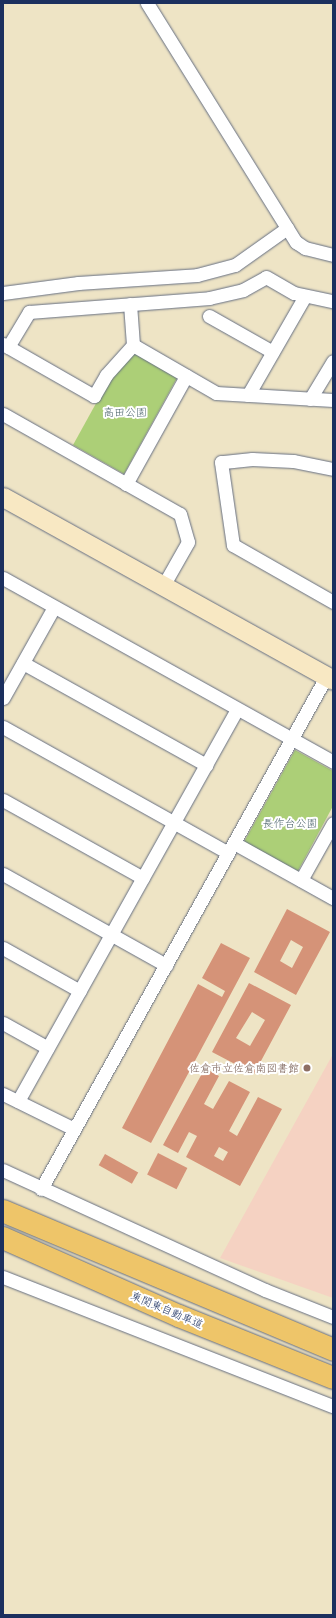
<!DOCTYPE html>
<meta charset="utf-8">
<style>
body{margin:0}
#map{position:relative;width:336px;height:1618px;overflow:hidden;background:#eee4c5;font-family:"Patrick Hand","Klee One",sans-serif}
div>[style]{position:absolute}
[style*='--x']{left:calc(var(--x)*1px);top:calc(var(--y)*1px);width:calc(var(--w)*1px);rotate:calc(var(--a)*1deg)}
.built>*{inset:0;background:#f5d2c2}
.green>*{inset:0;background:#accf77}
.building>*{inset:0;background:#d59378;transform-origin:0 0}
.roads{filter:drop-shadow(0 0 1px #656e82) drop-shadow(0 0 1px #656e82)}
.street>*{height:13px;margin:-6.5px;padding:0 6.5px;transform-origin:6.5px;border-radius:6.5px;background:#fff}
.secondary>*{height:19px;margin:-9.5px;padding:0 9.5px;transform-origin:9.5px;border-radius:9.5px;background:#f8e8c3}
.highway>*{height:22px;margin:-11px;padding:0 11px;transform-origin:11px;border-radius:11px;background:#eec569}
.dots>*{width:11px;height:11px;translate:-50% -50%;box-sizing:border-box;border:2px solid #fff;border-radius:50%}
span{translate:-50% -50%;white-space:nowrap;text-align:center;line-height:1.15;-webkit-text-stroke:4px #fff;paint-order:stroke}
.park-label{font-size:11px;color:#465f66}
.education-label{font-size:11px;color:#785e54}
.right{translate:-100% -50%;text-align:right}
.street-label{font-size:11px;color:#1b2f5e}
.frame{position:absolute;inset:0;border:4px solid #1b2f5e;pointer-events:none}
</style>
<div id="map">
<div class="built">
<i style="clip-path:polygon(333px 1054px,333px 1298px,220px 1258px)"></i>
</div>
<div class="green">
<i style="clip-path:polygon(137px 354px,177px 378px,124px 474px,73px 445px,110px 378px,131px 355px)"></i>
<i style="clip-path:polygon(295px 750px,333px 771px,333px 806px,298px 871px,244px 842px)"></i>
</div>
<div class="building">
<i style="clip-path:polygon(evenodd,287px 909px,330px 932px,296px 995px,254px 972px,287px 909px,291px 940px,303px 947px,292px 968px,280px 961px,291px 940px)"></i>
<i style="clip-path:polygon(221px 943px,250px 958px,151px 1143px,122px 1128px,198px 984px,222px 997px,225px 991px,202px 978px)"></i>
<i style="clip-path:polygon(evenodd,249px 983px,291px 1005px,254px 1074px,212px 1052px,249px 983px,252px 1012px,265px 1020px,250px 1046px,236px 1038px,252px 1012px)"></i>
<i style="clip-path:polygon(evenodd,205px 1068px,219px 1076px,204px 1104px,213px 1109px,229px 1081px,250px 1092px,229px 1131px,237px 1136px,258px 1097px,282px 1109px,240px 1186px,186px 1157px,197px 1136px,189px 1132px,178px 1153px,163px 1145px,205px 1068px,219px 1147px,228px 1152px,223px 1161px,214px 1156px,219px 1147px)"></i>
<i style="left:158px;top:1153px;width:33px;height:24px;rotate:27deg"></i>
<i style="left:105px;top:1154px;width:38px;height:13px;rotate:29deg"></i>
</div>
<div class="roads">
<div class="street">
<i style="--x:147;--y:3;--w:282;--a:58.1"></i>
<i style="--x:296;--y:242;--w:11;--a:34"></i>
<i style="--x:305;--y:248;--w:29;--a:14"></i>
<i style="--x:3;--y:293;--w:76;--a:-7.6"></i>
<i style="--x:78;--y:283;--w:119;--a:-3.8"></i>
<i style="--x:197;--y:275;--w:39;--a:-15"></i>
<i style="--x:235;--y:265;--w:64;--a:-35.4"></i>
<i style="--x:130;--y:304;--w:41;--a:85.8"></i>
<i style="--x:209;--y:316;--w:73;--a:29.4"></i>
<i style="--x:3;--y:344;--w:105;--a:29.7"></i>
<i style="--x:94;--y:396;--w:24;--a:-60"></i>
<i style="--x:106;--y:375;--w:40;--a:-48"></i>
<i style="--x:133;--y:345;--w:96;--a:30"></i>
<i style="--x:216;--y:393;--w:117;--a:3.4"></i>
<i style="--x:8;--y:347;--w:41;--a:-59"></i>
<i style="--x:29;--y:312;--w:181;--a:-4.4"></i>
<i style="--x:209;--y:298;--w:35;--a:-13"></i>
<i style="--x:243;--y:290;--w:26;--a:-29"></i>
<i style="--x:266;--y:277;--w:32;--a:30"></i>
<i style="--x:294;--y:293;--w:40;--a:12"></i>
<i style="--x:248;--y:395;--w:114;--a:-60.1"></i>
<i style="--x:310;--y:399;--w:44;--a:-58.8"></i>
<i style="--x:3;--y:414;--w:203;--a:29.5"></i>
<i style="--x:180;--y:514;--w:29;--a:74"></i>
<i style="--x:188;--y:542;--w:51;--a:119.6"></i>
<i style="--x:333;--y:469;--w:41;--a:-168.7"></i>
<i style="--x:293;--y:461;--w:41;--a:-177.2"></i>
<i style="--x:252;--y:459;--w:31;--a:174"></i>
<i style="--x:221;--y:462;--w:84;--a:81.8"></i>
<i style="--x:233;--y:545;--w:115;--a:29.7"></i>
<i style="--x:126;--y:484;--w:124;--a:-60.9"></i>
<i style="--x:3;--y:578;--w:378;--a:29.1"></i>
<i style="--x:23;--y:663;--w:210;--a:29.1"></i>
<i style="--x:3;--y:698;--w:104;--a:-60.7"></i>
<i style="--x:3;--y:727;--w:258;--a:29.2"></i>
<i style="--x:3;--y:800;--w:160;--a:29.1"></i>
<i style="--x:234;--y:843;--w:113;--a:29.1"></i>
<i style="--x:3;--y:874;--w:187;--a:29.2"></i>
<i style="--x:301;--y:880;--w:65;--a:-60.7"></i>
<i style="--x:3;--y:948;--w:88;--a:29.2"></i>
<i style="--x:3;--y:1023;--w:51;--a:29.1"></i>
<i style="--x:3;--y:1094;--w:79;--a:26.2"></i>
<i style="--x:18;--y:1101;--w:449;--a:-60.8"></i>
<i style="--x:3;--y:1170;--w:288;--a:24.6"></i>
<i style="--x:265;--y:1290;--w:73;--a:21.7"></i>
<i style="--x:41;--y:1189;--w:586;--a:-60.9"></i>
<i style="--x:3;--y:1277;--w:354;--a:21.4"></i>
</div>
<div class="secondary">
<i style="--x:3;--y:497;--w:377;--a:29"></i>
</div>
<div class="highway">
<i style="--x:3;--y:1211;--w:358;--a:22.8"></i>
<i style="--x:3;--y:1238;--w:193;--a:23.9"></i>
<i style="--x:179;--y:1316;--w:166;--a:21.9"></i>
</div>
</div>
<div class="dots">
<i style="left:307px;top:1068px;background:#8d6e63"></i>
</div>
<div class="park-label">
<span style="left:125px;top:412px">高田公園</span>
<span style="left:290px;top:823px">長作台公園</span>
</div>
<div class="education-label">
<span class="right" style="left:299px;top:1068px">佐倉市立佐倉南図書館</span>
</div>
<div class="street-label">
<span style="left:167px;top:1310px;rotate:23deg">東関東自動車道</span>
</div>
<div class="frame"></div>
</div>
